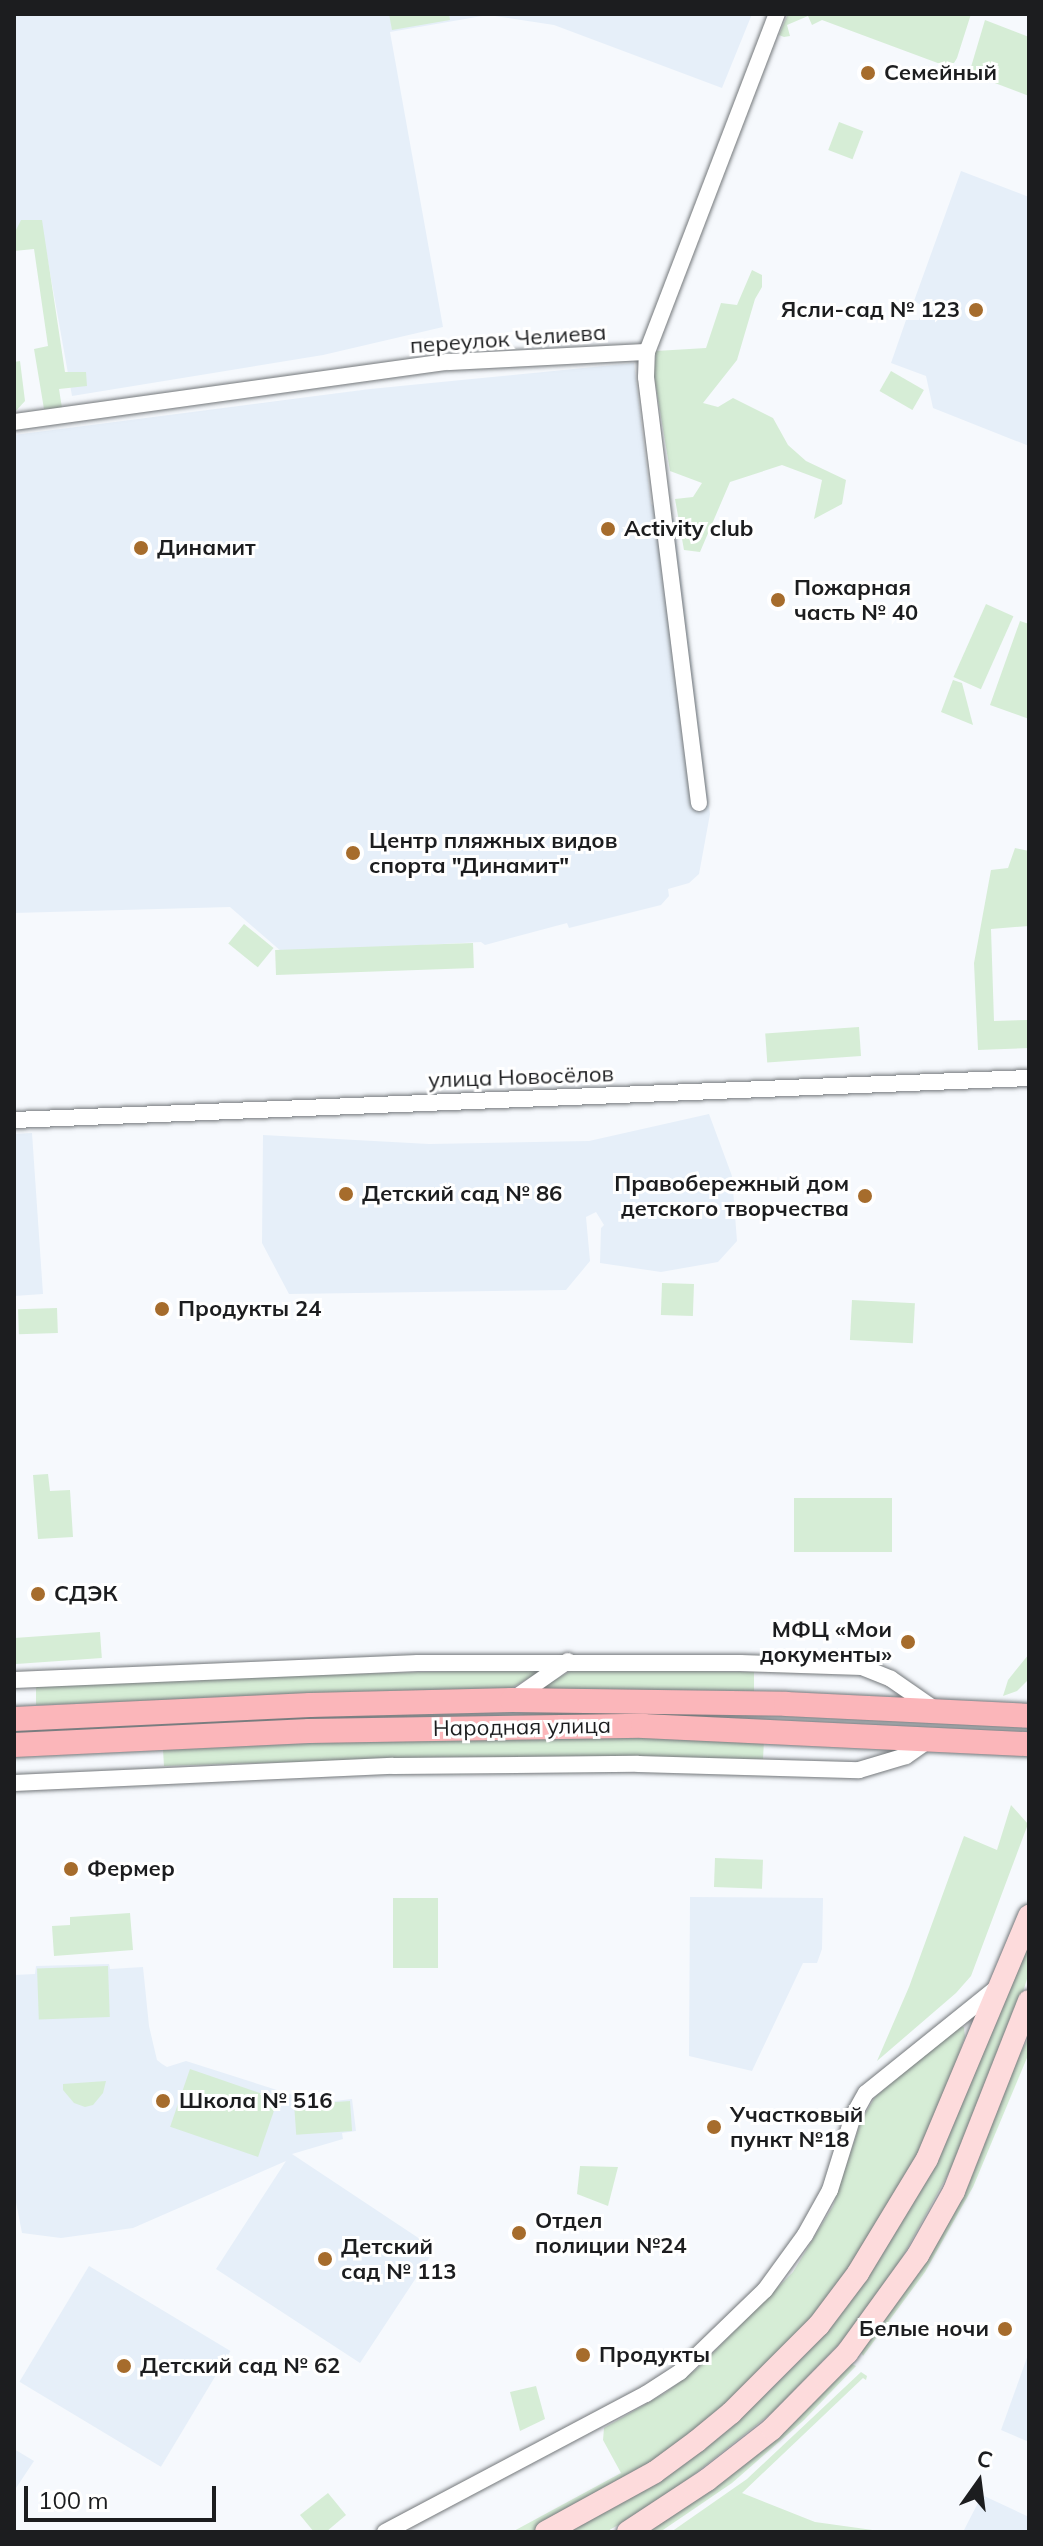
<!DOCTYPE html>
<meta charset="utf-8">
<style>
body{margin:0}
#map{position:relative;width:1043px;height:2546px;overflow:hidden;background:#f6f9fd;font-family:Mulish,sans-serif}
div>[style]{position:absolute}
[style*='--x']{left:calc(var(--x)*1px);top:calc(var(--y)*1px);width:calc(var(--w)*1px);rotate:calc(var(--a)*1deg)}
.built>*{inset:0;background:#e6eff9;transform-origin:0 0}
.green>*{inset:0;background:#d6edd6;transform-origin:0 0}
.roads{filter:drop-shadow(0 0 2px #74787b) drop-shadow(0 0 2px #74787b)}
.street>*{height:16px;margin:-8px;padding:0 8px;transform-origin:8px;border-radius:8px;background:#fff}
.secondary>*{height:22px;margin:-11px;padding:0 11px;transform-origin:11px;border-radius:11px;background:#fddbdc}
.primary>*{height:24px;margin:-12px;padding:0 12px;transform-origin:12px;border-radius:12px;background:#fbb6ba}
.dots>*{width:22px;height:22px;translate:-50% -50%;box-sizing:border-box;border:4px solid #fff;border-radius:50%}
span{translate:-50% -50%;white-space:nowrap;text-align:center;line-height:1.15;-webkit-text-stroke:6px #fff;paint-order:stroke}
.poi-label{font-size:22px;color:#1c1d1f;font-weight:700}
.left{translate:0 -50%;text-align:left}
.right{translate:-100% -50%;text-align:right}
.street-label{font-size:22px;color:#1c1d1f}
.frame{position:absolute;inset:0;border:16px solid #1c1d1f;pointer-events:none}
.north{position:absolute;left:939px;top:2442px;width:80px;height:80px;-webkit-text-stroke:6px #fff;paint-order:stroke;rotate:14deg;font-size:22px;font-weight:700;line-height:32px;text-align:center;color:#1c1d1f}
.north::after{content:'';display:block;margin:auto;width:28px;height:36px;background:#1c1d1f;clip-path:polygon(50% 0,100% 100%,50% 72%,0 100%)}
.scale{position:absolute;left:24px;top:2486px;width:192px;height:36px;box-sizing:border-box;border:4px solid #1c1d1f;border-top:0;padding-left:10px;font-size:24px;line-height:28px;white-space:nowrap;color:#1c1d1f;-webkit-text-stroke:6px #fff;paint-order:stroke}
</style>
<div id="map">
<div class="built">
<i style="clip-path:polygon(14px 14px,752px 14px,722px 88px,554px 25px,488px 15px,390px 32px,443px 327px,323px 355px,72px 396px,44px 239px,14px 244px)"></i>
<i style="clip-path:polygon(961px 171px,1029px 197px,1029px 446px,933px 408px,926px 376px,891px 363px,906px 320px,919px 320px,921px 314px,924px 307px,914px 301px)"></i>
<i style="clip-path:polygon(634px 363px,651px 504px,674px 519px,710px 814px,699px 874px,689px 883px,668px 889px,669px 896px,661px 905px,569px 928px,567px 923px,485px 945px,481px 942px,282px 952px,230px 907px,14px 913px,14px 435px,370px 389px)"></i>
<i style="clip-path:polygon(709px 1114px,732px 1176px,737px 1241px,718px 1262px,661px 1272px,600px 1263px,601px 1228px,604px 1225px,596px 1212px,586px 1217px,590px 1261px,566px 1290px,289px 1294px,262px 1243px,263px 1135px,429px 1144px,589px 1141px)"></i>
<i style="clip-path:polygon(32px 1133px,43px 1294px,14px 1296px,14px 1134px)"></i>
<i style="clip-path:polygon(690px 1897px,823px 1898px,822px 1949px,817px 1963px,803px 1963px,752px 2071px,689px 2056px)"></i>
<i style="clip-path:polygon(109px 1964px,110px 1969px,143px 1967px,149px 2026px,157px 2060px,162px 2064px,167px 2067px,186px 2061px,318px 2103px,352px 2099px,356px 2131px,342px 2133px,343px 2139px,292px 2154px,435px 2249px,360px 2363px,216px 2269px,286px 2161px,133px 2228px,61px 2238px,22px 2233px,14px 2192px,14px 1975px,35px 1974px,36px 1966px)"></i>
<i style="left:89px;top:2266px;width:165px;height:135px;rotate:31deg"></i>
<i style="clip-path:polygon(1029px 2352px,1029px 2442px,1001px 2430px)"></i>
<i style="clip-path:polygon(14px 2449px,34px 2461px,14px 2491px)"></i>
<i style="clip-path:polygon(982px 2495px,1029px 2517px,1029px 2532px,963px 2532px)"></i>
</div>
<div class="green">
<i style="clip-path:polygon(389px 14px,449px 14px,450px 20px,392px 30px)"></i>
<i style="clip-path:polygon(788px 14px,971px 14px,957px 58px,954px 63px,943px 65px,822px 20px,812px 25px,808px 16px,787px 25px,790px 36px,784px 37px,779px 35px)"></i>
<i style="clip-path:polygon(985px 20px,1029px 37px,1029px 96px,979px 77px,971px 67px)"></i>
<i style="left:839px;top:122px;width:26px;height:30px;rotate:21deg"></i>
<i style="clip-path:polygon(21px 220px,42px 220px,65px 372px,86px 372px,87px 386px,59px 389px,62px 408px,44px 409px,34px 349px,48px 346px,34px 249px,14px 251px,14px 234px)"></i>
<i style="clip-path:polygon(752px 270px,762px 275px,762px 287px,755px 299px,737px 360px,703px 403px,718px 407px,733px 398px,773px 418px,788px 445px,806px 461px,846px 480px,842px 504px,814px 519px,822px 480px,782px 465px,730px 482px,700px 552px,684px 550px,675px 499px,693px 497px,702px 483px,670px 471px,654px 375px,656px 351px,706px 348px,721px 303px,737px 305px)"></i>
<i style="clip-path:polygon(20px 361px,25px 401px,14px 413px,14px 362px)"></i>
<i style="left:891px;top:371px;width:38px;height:23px;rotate:30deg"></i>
<i style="left:986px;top:604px;width:30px;height:80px;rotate:24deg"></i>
<i style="clip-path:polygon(1020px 621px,1029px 624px,1029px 719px,990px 705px)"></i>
<i style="clip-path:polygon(953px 680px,962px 683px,973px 725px,941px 712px)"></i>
<i style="clip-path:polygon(1015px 848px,1029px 851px,1029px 926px,991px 929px,994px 1021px,1029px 1020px,1029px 1048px,978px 1050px,974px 963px,991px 870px,1008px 868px)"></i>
<i style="left:244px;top:924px;width:38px;height:25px;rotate:39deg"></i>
<i style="left:473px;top:943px;width:25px;height:198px;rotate:88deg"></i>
<i style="left:859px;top:1027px;width:29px;height:94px;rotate:86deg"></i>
<i style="left:662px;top:1283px;width:32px;height:32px;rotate:2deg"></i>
<i style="left:852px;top:1300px;width:63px;height:40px;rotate:3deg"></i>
<i style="left:57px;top:1308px;width:25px;height:39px;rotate:88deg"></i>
<i style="clip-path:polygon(48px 1474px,50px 1491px,70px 1490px,73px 1537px,38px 1539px,33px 1475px)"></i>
<i style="left:794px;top:1498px;width:98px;height:54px"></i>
<i style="left:100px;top:1632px;width:26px;height:86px;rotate:86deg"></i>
<i style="clip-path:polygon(1029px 1654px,1029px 1679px,1017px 1691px,1003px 1696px,1008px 1680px)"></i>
<i style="clip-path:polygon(544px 1669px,510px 1689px,36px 1705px,36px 1687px,268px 1676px)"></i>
<i style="clip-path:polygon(574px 1669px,754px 1672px,754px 1691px,539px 1689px)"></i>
<i style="clip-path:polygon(650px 1736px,764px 1740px,763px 1759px,448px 1757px,164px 1766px,163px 1750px,448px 1737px)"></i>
<i style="clip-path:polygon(1011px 1805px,1028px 1824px,971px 1976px,956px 1993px,877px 2061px,909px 1987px,964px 1836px,997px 1850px)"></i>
<i style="left:715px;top:1858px;width:48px;height:29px;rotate:2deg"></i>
<i style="left:393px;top:1898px;width:45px;height:70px"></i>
<i style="clip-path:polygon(130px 1913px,133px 1950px,54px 1956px,52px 1926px,70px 1925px,70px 1917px)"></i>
<i style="clip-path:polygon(1029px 1942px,1029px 1972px,1024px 1989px,952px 2167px,902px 2258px,845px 2338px,774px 2411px,663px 2499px,606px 2532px,565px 2532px,827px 2330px)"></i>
<i style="left:108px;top:1966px;width:51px;height:71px;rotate:88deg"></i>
<i style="clip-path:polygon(959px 2026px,964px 2027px,965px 2037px,934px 2121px,908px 2177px,824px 2307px,719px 2414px,644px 2467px,532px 2532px,512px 2532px,621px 2473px,603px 2440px,604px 2428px,665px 2393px,698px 2368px,793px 2272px,833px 2206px,861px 2121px,875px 2097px)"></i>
<i style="clip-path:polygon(1029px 2037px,1029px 2053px,973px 2187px,925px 2272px,863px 2356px,860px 2350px)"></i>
<i style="left:190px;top:2069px;width:93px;height:61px;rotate:19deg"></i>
<i style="clip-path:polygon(106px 2081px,103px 2093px,93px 2105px,85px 2107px,74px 2103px,63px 2090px,63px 2084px)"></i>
<i style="left:350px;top:2101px;width:30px;height:56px;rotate:86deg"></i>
<i style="clip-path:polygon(580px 2166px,618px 2167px,608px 2206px,577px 2194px)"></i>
<i style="clip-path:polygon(850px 2363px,856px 2366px,803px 2421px,732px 2483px,660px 2532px,643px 2532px)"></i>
<i style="clip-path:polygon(861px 2372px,867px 2376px,866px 2380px,863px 2378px,742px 2493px,815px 2522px,887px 2532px,671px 2532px,747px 2479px)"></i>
<i style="clip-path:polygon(536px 2386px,545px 2419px,520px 2431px,510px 2392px)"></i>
<i style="clip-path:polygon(328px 2493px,346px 2515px,326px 2532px,314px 2532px,300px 2515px)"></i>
</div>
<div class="roads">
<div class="street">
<i style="--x:14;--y:422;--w:438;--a:-7.9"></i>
<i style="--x:448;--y:362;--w:199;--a:-2.9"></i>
<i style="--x:699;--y:803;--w:429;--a:-97.1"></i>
<i style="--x:646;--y:377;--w:25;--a:-88"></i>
<i style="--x:647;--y:352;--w:362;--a:-69"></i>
<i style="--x:14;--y:1120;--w:1016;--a:-2.37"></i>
<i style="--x:14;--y:1680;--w:404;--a:-2.4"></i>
<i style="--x:418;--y:1663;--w:322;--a:0"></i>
<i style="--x:740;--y:1663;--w:122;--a:1.9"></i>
<i style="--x:862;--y:1667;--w:31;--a:22"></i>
<i style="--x:891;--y:1679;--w:55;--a:34.6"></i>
<i style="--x:512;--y:1700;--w:68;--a:-34.9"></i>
<i style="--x:14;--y:1783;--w:379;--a:-2.6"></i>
<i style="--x:393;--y:1766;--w:245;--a:-0.5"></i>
<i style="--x:638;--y:1764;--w:221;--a:1.6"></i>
<i style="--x:859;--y:1770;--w:49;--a:-16.6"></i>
<i style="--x:906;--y:1756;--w:28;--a:-35"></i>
<i style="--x:385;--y:2532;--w:295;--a:-27.9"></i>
<i style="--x:646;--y:2394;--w:40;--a:-32.9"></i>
<i style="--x:680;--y:2372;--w:118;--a:-44"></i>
<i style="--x:765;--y:2290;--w:68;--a:-54"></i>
<i style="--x:805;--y:2235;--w:51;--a:-60.9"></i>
<i style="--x:830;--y:2190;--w:77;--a:-72.7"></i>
<i style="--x:853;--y:2116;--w:26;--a:-61"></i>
<i style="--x:866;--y:2093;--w:169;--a:-38.8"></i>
</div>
<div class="secondary">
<i style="--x:546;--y:2532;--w:124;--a:-28.8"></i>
<i style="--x:655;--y:2472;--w:52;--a:-36.4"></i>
<i style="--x:697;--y:2441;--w:44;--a:-39.5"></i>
<i style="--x:731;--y:2413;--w:124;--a:-45"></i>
<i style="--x:819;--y:2325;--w:65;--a:-53.1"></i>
<i style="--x:858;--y:2273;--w:133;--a:-58.8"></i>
<i style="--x:927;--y:2159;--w:264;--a:-67.2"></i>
<i style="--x:628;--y:2532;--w:95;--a:-33.4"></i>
<i style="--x:707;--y:2480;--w:83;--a:-38.1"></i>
<i style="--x:772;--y:2429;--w:107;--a:-45.4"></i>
<i style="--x:847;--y:2353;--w:121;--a:-54.1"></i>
<i style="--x:918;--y:2255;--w:73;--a:-60.6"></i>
<i style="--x:954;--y:2191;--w:204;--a:-68.5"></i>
</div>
<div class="primary">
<i style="--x:14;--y:1719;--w:296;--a:-2.7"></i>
<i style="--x:310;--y:1705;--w:202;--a:-1.4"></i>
<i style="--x:512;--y:1700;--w:274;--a:0.8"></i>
<i style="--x:786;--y:1704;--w:243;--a:2.8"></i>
<i style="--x:14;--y:1745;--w:295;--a:-2.7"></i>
<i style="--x:309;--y:1731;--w:334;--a:-0.9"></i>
<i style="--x:643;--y:1726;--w:386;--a:2.7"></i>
</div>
</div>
<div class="dots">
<i style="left:868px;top:73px;background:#a66c2c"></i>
<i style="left:976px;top:310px;background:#a66c2c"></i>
<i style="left:608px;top:529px;background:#a66c2c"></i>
<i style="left:141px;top:548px;background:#a66c2c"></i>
<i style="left:778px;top:600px;background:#a66c2c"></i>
<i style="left:353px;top:853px;background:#a66c2c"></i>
<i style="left:346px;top:1194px;background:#a66c2c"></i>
<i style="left:865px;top:1196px;background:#a66c2c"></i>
<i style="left:162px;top:1309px;background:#a66c2c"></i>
<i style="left:38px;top:1594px;background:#a66c2c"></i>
<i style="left:908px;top:1642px;background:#a66c2c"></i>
<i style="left:71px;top:1869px;background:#a66c2c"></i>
<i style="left:163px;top:2101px;background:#a66c2c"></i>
<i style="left:714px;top:2127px;background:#a66c2c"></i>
<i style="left:519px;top:2233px;background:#a66c2c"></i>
<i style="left:325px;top:2259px;background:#a66c2c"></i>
<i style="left:1005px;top:2329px;background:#a66c2c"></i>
<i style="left:583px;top:2355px;background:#a66c2c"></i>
<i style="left:124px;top:2366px;background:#a66c2c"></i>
</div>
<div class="poi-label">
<span class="left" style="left:884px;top:73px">Семейный</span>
<span class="right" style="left:960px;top:310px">Ясли-сад № 123</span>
<span class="left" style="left:624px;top:529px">Activity club</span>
<span class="left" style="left:157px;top:548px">Динамит</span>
<span class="left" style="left:794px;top:600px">Пожарная<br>часть № 40</span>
<span class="left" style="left:369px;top:853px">Центр пляжных видов<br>спорта "Динамит"</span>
<span class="right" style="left:849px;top:1196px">Правобережный дом<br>детского творчества</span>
<span class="left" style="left:362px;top:1194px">Детский сад № 86</span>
<span class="left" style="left:178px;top:1309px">Продукты 24</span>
<span class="left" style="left:54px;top:1594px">СДЭК</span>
<span class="right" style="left:892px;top:1642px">МФЦ «Мои<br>документы»</span>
<span class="left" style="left:87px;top:1869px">Фермер</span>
<span class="left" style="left:179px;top:2101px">Школа № 516</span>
<span class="left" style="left:730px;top:2127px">Участковый<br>пункт №18</span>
<span class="left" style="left:535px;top:2233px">Отдел<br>полиции №24</span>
<span class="left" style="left:341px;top:2259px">Детский<br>сад № 113</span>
<span class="right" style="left:989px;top:2329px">Белые ночи</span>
<span class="left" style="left:599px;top:2355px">Продукты</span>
<span class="left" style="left:140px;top:2366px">Детский сад № 62</span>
</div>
<div class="street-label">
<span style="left:508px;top:339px;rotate:-4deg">переулок Челиева</span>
<span style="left:521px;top:1077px;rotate:-2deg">улица Новосёлов</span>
<span style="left:522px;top:1727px;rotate:-1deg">Народная улица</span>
</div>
<div class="frame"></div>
<div class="north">С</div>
<div class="scale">100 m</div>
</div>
